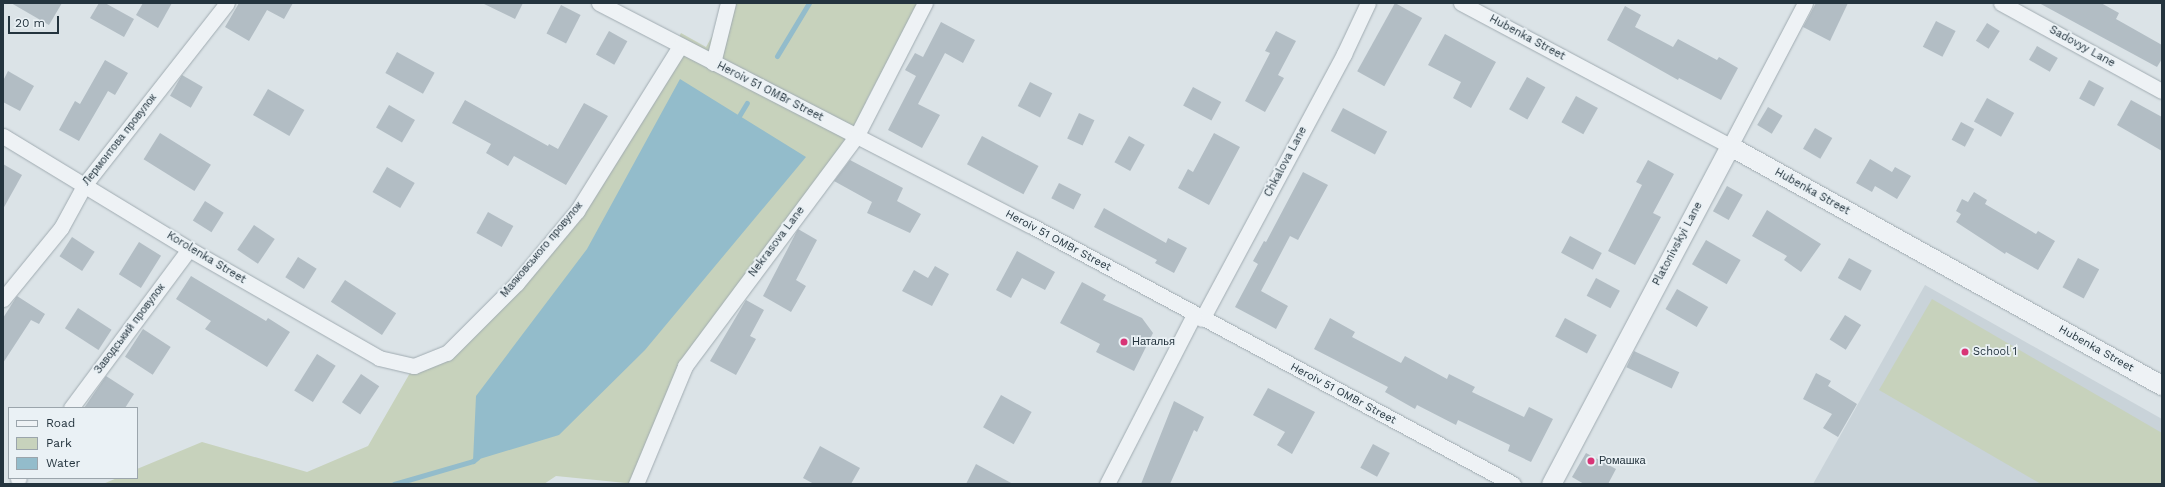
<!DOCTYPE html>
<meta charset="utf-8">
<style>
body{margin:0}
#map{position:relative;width:2165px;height:487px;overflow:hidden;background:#dbe3e7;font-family:"Work Sans",sans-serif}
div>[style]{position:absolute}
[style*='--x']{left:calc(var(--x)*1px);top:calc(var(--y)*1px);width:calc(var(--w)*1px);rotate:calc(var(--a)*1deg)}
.built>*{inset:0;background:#c9d3d9}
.green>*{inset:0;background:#c7d2bc}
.water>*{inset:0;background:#93bccb}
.stream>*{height:5px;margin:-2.5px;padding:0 2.5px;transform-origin:2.5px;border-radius:2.5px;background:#93bccb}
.building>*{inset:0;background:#b2bdc4;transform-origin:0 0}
.roads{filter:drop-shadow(0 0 1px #a0abb1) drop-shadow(0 0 1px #a0abb1)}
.minor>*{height:15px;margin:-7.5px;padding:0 7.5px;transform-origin:7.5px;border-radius:7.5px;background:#eef2f5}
.tertiary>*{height:19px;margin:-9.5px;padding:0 9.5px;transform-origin:9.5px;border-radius:9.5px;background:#eef2f5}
.dots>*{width:11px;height:11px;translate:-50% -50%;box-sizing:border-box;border:2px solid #eaf1f5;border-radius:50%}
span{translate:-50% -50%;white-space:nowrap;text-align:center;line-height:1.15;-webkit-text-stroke:3.5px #eaf1f5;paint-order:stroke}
.street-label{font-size:11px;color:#24343e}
.poi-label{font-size:11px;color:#24343e}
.left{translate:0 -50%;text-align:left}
.frame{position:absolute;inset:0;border:4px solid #24343e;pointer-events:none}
.legend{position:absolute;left:8px;top:407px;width:130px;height:72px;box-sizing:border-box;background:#eaf1f5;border:1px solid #9ba5ac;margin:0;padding:5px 7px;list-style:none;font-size:12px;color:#24343e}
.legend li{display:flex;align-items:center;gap:8px;height:20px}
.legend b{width:20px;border:1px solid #9ba5ac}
.scale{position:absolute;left:8px;top:16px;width:51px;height:18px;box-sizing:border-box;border:2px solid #24343e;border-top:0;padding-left:5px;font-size:12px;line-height:14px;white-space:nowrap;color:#24343e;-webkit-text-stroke:3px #eaf1f5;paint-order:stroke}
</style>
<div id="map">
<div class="built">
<i style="clip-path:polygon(1925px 285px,2162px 419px,2162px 484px,1813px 484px)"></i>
</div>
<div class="green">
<i style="clip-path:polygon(731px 3px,920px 3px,867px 99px,856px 137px,685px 366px,636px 484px,556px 476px,544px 484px,103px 484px,117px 478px,137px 478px,137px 469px,202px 442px,307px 472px,368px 446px,414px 366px,431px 361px,517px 283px,636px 119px,681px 33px,706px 47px)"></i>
<i style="clip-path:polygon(1932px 299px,2162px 433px,2162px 484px,2041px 484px,1879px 390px)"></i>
</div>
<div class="water">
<i style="clip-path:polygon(680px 79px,806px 157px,645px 350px,559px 435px,473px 461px,476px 396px,587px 249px)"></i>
</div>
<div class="stream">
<i style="--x:777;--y:56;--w:62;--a:-58.9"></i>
<i style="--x:736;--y:121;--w:21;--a:-59"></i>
<i style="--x:394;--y:484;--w:82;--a:-16.2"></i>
<i style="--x:473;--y:461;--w:6;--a:-39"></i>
</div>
<div class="building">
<i style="clip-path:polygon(11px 3px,62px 3px,49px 25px)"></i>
<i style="clip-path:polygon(99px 3px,105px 3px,134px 19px,124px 37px,90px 18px)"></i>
<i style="clip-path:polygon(143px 3px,172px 3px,158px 28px,136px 15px)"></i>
<i style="clip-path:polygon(239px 3px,293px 3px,284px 19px,267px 10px,249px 41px,225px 27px)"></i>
<i style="clip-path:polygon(482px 3px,523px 3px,515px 19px)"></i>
<i style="left:1395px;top:3px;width:31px;height:78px;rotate:29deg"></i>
<i style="clip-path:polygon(1816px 3px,1848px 3px,1830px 41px,1803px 27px)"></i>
<i style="clip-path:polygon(2039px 3px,2101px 3px,2119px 13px,2116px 19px,2162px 45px,2162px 59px,2157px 67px)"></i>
<i style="left:561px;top:5px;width:22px;height:32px;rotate:27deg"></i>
<i style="clip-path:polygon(1625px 6px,1641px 15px,1635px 27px,1673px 47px,1678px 39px,1717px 60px,1719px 57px,1738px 68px,1721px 100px,1679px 78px,1678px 80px,1607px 40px)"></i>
<i style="left:1936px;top:21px;width:22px;height:29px;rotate:27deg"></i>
<i style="clip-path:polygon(941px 22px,975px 40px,963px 63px,945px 53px,918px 104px,940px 115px,922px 148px,888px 130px,916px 76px,905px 70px,915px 53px,923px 57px)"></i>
<i style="left:1987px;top:23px;width:15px;height:21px;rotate:32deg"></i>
<i style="left:609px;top:31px;width:21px;height:27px;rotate:29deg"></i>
<i style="clip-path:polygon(1276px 31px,1296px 41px,1278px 75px,1284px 78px,1265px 112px,1245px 101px,1270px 53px,1265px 51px)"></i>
<i style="clip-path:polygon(1445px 34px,1496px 62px,1471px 108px,1453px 98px,1461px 82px,1428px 65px)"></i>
<i style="left:2037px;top:46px;width:24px;height:16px;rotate:30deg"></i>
<i style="left:397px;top:52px;width:43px;height:24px;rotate:29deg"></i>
<i style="clip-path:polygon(105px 60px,128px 73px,115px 95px,108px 91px,79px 141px,59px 130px,75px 101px,80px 104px)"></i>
<i style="clip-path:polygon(8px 71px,34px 86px,20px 111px,3px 102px,3px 81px)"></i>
<i style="left:182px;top:75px;width:24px;height:24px;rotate:30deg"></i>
<i style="left:1527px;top:77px;width:21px;height:37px;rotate:29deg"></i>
<i style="left:2089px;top:80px;width:17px;height:21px;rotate:28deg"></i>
<i style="left:1030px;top:82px;width:25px;height:27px;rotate:27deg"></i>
<i style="left:1193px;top:87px;width:32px;height:21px;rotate:28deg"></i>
<i style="left:268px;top:89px;width:42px;height:30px;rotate:30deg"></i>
<i style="left:1576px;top:96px;width:25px;height:30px;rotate:29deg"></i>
<i style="left:1987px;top:98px;width:31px;height:27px;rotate:29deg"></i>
<i style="clip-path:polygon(465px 100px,548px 146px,549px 144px,558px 149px,584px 103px,608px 116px,566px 185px,514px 156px,508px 166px,486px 153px,491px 144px,452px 123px)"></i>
<i style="clip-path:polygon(2131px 100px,2162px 117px,2162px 151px,2117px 125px)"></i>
<i style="left:389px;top:105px;width:30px;height:26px;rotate:30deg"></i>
<i style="left:1768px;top:107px;width:17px;height:21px;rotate:31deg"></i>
<i style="left:1343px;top:108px;width:50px;height:26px;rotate:28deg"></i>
<i style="left:1079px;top:113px;width:17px;height:28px;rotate:25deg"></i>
<i style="left:1961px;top:122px;width:15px;height:20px;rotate:28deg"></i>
<i style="left:1815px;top:128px;width:20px;height:24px;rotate:30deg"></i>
<i style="left:160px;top:133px;width:60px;height:31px;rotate:32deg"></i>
<i style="clip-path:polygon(1214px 133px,1240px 147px,1209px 205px,1178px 188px,1188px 169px,1193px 172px)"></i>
<i style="left:982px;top:136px;width:64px;height:32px;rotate:28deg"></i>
<i style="left:1129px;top:136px;width:18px;height:30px;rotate:29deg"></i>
<i style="clip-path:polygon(1870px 159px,1892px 172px,1895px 167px,1911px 176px,1897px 199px,1875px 186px,1872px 192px,1856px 183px)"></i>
<i style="clip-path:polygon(850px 160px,903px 188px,897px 201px,921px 214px,910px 233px,867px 213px,872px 202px,834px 181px)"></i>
<i style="clip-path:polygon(1648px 160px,1674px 174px,1653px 213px,1661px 217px,1635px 265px,1608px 251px,1642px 185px,1636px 182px)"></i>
<i style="clip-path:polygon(3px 164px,22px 175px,3px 209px)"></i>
<i style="left:387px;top:167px;width:32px;height:29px;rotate:30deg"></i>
<i style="clip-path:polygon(1303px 172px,1328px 185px,1298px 240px,1290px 236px,1261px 291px,1288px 306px,1276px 329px,1235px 307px,1258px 264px,1253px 261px,1264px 241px,1266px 242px)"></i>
<i style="left:1059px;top:183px;width:25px;height:17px;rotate:27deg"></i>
<i style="left:1727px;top:186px;width:18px;height:29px;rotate:29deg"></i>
<i style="clip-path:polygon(1974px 192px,1987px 200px,1985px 204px,2036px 234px,2038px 231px,2055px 241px,2038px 270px,2006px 252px,2005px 254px,1956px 222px,1961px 214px,1956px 211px,1962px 199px,1968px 202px)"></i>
<i style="left:205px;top:201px;width:22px;height:23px;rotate:32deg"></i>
<i style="clip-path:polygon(1104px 208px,1166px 243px,1168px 238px,1187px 248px,1174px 273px,1155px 263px,1157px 260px,1094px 227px)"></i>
<i style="clip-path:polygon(1767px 210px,1821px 244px,1801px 272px,1784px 260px,1787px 256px,1752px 236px)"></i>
<i style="left:488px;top:212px;width:29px;height:24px;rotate:29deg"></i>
<i style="left:254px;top:225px;width:25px;height:30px;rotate:34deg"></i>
<i style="clip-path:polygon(798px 229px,817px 240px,796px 280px,806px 286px,791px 312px,763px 296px)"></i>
<i style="left:1570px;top:236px;width:36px;height:19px;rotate:28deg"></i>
<i style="left:72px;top:237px;width:27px;height:23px;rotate:33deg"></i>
<i style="left:1706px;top:240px;width:40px;height:28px;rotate:30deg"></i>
<i style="left:139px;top:242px;width:26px;height:38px;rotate:32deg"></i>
<i style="clip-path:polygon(1017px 251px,1055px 272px,1045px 290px,1022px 278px,1011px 298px,996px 290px)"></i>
<i style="left:298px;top:257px;width:22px;height:24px;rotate:32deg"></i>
<i style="left:1849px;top:258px;width:26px;height:23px;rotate:29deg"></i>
<i style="left:2078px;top:258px;width:24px;height:33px;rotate:28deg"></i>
<i style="clip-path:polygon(935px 266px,949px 274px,932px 306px,902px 291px,914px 270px,928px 278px)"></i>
<i style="clip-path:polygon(191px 276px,266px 321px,268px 318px,290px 332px,267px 367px,205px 329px,211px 321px,176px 299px)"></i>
<i style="left:1596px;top:278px;width:27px;height:20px;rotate:28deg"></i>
<i style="left:345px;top:280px;width:61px;height:26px;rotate:33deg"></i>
<i style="clip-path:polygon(1082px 282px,1106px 295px,1103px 300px,1142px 318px,1153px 333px,1134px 371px,1096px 352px,1100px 344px,1060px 323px)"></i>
<i style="left:1677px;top:289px;width:36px;height:23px;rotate:30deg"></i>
<i style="clip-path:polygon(17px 296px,45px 314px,39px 324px,31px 320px,3px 363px,3px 318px)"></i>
<i style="clip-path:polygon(746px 300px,764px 310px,750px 336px,756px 339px,736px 375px,710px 361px)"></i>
<i style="left:78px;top:308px;width:40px;height:24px;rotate:33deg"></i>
<i style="left:1845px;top:315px;width:19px;height:29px;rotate:32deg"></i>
<i style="clip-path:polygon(1330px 318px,1355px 332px,1352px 337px,1401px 363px,1405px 356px,1447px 379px,1449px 374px,1475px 387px,1472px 392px,1524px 417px,1529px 407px,1553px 419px,1531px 462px,1508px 451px,1510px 445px,1458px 420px,1456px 425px,1417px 405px,1415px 409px,1385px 392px,1388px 387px,1314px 349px)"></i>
<i style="left:1565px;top:318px;width:36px;height:21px;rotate:28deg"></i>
<i style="left:143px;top:329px;width:33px;height:33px;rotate:33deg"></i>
<i style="left:1634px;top:351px;width:50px;height:18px;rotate:25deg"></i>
<i style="left:317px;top:354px;width:22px;height:43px;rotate:32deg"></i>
<i style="clip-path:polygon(1816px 373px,1831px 381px,1828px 386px,1857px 404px,1838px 437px,1823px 428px,1832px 414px,1803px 399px)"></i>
<i style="left:361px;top:374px;width:22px;height:34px;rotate:34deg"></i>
<i style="clip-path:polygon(106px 376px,134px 394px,125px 408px,84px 408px)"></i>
<i style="clip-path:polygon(1268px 388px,1315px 412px,1292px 454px,1277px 445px,1285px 432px,1253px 415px)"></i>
<i style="left:1001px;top:395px;width:35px;height:37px;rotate:29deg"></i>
<i style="clip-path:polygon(1174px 401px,1204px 417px,1197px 432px,1194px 430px,1170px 484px,1141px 484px)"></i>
<i style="left:1373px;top:444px;width:19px;height:27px;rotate:28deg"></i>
<i style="clip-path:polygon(820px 446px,860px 468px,851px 484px,814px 484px,803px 478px)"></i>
<i style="clip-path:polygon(1586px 453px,1616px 469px,1608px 484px,1584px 484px,1572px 477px)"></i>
<i style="clip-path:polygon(976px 464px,1013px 484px,966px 484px)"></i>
</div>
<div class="roads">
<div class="minor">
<i style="--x:599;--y:3;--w:485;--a:27.3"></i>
<i style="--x:1030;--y:225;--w:548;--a:28.2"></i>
<i style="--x:1461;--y:3;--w:305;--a:28"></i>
<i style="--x:1730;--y:146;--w:161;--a:-62.3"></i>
<i style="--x:2001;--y:3;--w:183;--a:28.7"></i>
<i style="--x:713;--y:63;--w:62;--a:-76"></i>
<i style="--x:3;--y:136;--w:218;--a:31.3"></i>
<i style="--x:189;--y:249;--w:219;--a:29.8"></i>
<i style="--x:379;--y:358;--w:36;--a:13"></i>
<i style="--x:414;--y:366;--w:35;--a:-22"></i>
<i style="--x:447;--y:353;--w:99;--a:-45"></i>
<i style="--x:517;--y:283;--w:94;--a:-50.2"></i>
<i style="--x:577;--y:211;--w:195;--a:-58"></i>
<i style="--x:3;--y:299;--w:92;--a:-50.8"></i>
<i style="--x:61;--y:228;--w:50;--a:-61.4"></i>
<i style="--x:85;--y:184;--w:230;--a:-51.9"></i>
<i style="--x:1202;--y:319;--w:301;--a:-61.8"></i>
<i style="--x:1344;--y:54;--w:56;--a:-64.8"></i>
<i style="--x:71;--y:408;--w:198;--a:-53.4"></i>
<i style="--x:18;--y:479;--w:1;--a:-45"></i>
<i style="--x:636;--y:484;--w:128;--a:-67.4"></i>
<i style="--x:685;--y:366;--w:286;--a:-53.3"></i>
<i style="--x:856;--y:137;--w:151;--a:-62.8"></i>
<i style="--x:1107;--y:484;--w:190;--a:-62.8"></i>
</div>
<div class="tertiary">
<i style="--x:1551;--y:484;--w:382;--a:-62.1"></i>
<i style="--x:1730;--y:146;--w:494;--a:29"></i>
</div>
</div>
<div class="dots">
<i style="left:1124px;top:342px;background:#d83476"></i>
<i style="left:1965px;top:352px;background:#d83476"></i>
<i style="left:1591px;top:461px;background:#d83476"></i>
</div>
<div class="street-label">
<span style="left:1527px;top:38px;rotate:28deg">Hubenka Street</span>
<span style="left:2082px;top:47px;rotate:29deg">Sadovyy Lane</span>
<span style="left:770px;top:92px;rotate:27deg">Heroiv 51 OMBr Street</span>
<span style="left:120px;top:140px;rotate:-52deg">Лермонтова провулок</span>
<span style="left:1286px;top:162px;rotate:-62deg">Chkalova Lane</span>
<span style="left:1812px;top:192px;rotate:29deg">Hubenka Street</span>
<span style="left:1058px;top:241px;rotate:28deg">Heroiv 51 OMBr Street</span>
<span style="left:777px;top:242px;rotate:-53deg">Nekrasova Lane</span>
<span style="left:1678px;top:244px;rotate:-62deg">Platonivskyi Lane</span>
<span style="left:542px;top:250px;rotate:-50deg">Маяковського провулок</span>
<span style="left:206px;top:258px;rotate:31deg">Korolenka Street</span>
<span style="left:130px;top:329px;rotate:-53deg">Заводський провулок</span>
<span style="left:2096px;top:349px;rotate:29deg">Hubenka Street</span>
<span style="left:1343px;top:394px;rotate:28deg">Heroiv 51 OMBr Street</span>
</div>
<div class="poi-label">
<span class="left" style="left:1132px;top:342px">Наталья</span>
<span class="left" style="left:1973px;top:352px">School 1</span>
<span class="left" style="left:1599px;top:461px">Ромашка</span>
</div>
<div class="frame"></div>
<ul class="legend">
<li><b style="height:5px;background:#eef2f5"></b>Road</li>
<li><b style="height:11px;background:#c7d2bc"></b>Park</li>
<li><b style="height:11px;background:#93bccb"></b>Water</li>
</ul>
<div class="scale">20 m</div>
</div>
